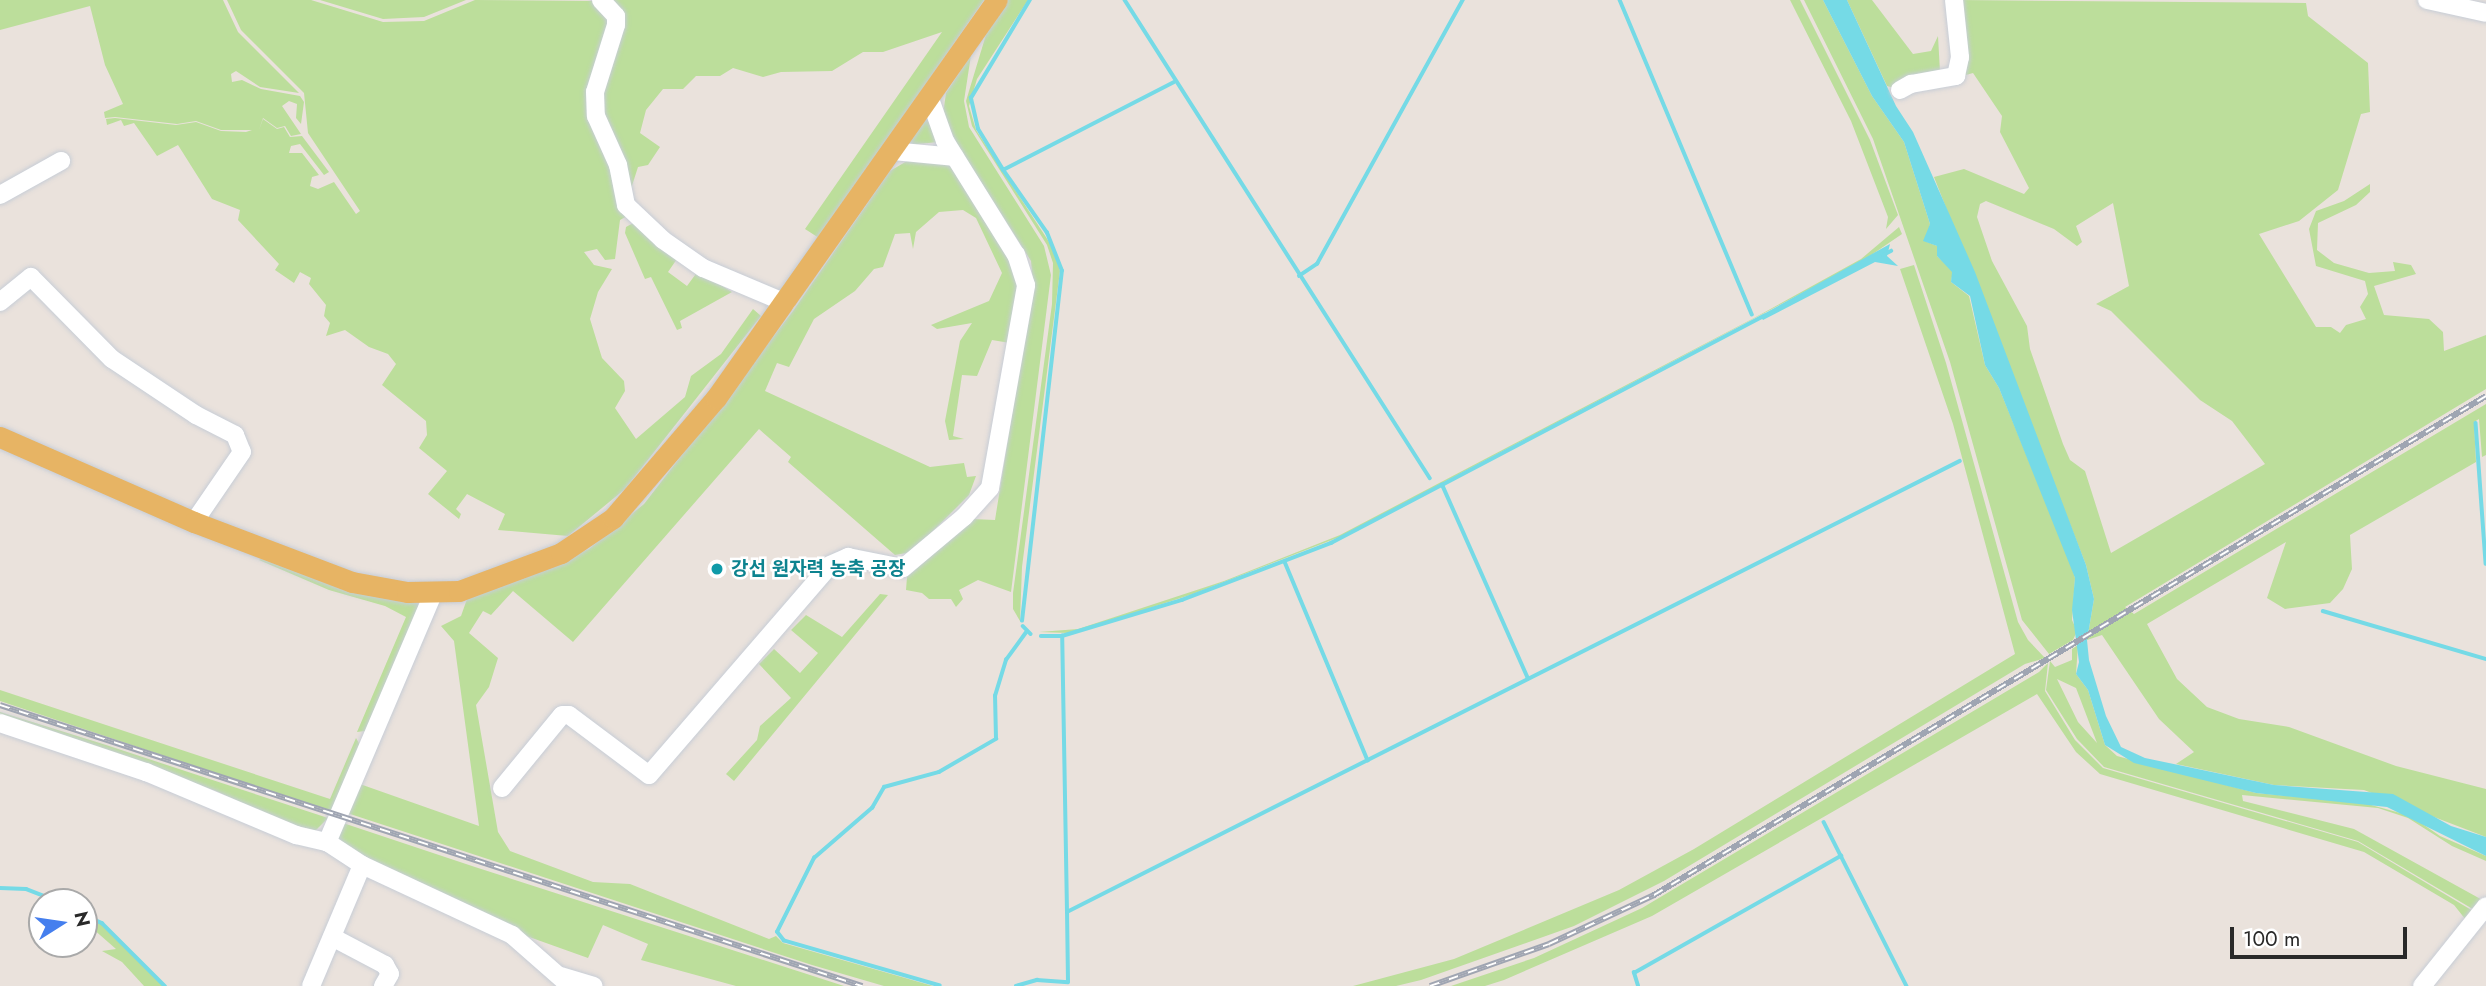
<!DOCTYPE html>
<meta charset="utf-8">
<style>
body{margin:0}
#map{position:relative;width:2486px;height:986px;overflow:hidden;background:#eae2dc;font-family:Jost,"Noto Sans KR",sans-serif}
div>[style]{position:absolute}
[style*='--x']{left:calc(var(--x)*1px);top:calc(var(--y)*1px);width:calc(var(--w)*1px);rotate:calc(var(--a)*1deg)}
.green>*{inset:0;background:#bcde9b}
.water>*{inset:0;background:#75dae6}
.stream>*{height:3.5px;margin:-1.75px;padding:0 1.75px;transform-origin:1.75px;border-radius:1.75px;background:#75dae6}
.roads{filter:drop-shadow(0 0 2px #c7cdd6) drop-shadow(0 0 2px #c7cdd6)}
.minor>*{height:18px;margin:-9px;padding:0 9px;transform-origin:9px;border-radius:9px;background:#fff}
.major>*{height:21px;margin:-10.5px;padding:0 10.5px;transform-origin:10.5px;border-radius:10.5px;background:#e7b464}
.rail>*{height:6px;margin-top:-3px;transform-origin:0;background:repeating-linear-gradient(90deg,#fff 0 10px,#9fa5b2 0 20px);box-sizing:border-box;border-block:2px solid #9fa5b2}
.dots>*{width:19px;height:19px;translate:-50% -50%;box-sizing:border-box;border:4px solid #fff;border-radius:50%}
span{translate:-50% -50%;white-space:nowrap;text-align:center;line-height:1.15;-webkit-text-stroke:5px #fff;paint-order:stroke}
.culture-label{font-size:19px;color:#0d838f;font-weight:700}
.left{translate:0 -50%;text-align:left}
.north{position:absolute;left:28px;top:888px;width:70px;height:70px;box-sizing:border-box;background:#fff;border:2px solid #a9a9a9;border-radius:50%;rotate:78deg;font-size:19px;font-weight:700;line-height:28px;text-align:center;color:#292929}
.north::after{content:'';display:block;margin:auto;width:24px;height:32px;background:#457fee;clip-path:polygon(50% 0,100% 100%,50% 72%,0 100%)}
.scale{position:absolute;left:2230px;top:927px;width:177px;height:32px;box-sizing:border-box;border:4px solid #292929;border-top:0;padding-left:9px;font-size:21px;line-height:24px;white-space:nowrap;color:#292929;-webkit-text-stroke:5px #fff;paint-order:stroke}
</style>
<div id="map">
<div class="green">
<i style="clip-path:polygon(0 0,223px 0,238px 32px,299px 93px,260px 87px,236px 71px,231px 74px,232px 82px,242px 80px,261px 89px,300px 96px,304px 102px,301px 124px,296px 118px,297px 104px,289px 101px,282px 106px,301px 134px,291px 136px,285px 126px,277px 128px,263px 118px,259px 130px,263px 119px,277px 129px,284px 127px,290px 137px,302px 136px,329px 172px,324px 175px,300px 144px,291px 146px,289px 153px,302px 153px,319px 175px,312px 177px,310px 186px,318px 189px,334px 182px,356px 214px,360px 211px,308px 133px,304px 93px,241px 30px,227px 0,311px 0,383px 22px,424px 21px,475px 0,595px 1px,613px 17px,592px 91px,629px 215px,620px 220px,615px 259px,605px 260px,597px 249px,584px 252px,594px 265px,612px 269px,598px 292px,590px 319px,602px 358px,624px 381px,625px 391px,615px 408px,636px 439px,685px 397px,691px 376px,721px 354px,753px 309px,761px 316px,625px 489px,568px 536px,498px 530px,505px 514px,467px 494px,456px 509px,461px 514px,459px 519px,428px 494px,447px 471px,419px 448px,427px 435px,426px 421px,382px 385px,396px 364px,388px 354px,369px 347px,345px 330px,326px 336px,330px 323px,324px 316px,326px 305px,309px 284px,311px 278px,300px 272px,294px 283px,275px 270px,279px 264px,238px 220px,240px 210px,212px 199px,178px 145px,157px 156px,134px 123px,124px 126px,121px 120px,107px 125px,106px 119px,115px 118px,176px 125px,196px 122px,221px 131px,246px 132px,252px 130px,221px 130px,196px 121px,177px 124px,115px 117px,105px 118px,104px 112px,123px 104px,105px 65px,90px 6px,0 30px)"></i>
<i style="clip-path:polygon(320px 0,466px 0,424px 17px,383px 19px)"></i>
<i style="clip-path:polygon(609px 0,984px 0,819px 238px,805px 229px,942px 32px,883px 52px,863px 52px,832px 71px,781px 72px,763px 77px,733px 68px,720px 76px,696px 76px,683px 89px,663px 89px,646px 110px,640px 133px,660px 147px,648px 165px,638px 167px,628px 198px,599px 110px,616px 48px)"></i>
<i style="clip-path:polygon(1008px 0,1028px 0,977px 79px,969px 106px,976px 130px,1055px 251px,1060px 271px,1022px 567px,1020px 621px,1013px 609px,1013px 593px,1052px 304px,1053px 263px,1047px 245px,972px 126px,966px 101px,988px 28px)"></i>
<i style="clip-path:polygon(1790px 0,1800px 0,1870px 140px,1898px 215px,1886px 229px,1888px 217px,1851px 121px)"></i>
<i style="clip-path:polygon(1804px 0,1823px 0,1872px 96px,1904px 142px,1930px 224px,1927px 242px,1937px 246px,1937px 256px,1953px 271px,1951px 282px,1969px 296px,1985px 365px,1999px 388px,2070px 562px,2075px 578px,2072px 620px,2077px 631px,2073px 640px,2049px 654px,2022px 620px,1950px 362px,1873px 139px)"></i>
<i style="clip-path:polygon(1847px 0,1872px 0,1913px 54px,1931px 51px,1938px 36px,1940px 72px,1894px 88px,1887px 86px)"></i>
<i style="clip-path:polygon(evenodd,1959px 0,2306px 3px,2308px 16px,2368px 63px,2370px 112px,2361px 114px,2338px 190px,2299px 221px,2259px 234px,2316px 327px,2331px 327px,2340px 333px,2346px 325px,2366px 319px,2360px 307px,2368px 294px,2365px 281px,2316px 266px,2309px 229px,2316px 211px,2344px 201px,2370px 184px,2370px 192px,2356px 205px,2318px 223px,2317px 250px,2334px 263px,2369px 273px,2395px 271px,2393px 262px,2411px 265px,2416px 274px,2374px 286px,2384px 315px,2429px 319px,2443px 332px,2444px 351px,2486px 335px,2486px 389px,2125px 607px,2134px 614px,2486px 404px,2486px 455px,2482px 457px,2479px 419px,2474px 422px,2476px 462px,2350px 535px,2352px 569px,2343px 589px,2330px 603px,2285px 609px,2267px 598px,2286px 542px,2147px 624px,2177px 679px,2207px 707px,2239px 719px,2289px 727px,2396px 766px,2486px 789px,2486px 837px,2364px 790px,2274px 785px,2176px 764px,2194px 752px,2159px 719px,2102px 635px,2087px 640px,2094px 599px,2086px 565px,1934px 177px,1964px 169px,2024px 194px,2029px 188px,2000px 132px,2002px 116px,1973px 73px,1962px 76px,1959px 0,1986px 201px,2054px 229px,2077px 246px,2082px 242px,2076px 226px,2113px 203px,2129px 286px,2096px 304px,2111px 311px,2200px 400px,2232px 421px,2265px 464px,2111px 553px,2085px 471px,2070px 460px,2063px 444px,2030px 349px,2027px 326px,1992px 261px,1977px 217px,1980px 204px,1986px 201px)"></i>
<i style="clip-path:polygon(971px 55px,964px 101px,969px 127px,1044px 246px,1051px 275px,1011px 592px,978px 580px,959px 590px,963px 599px,956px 607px,951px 599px,929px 599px,922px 593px,906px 590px,907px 577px,972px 519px,995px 520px,1033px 283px,1031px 261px,958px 146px,943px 114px,946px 93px)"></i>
<i style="clip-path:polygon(928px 114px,939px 142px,907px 145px)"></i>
<i style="clip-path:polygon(912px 158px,949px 164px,957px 171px,1019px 272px,1010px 343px,992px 340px,977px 376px,962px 375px,953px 436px,964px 439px,949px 440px,945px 421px,960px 341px,972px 323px,937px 329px,931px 325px,989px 301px,1002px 273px,976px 218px,963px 210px,939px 212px,916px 232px,913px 249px,910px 233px,895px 234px,883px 267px,874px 269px,855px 291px,814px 319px,789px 367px,777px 363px,765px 391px,930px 467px,964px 463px,967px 477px,976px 476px,969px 495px,912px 552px,895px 555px,788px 462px,791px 457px,759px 429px,573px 642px,513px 591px,491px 615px,483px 611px,469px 633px,498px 658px,489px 687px,476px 705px,498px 832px,510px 851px,593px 882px,630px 884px,769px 939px,776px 936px,783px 943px,933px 986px,884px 986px,812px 965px,344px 812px,357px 783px,479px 826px,454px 641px,441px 626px,461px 616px,467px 599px,589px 549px,644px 504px,793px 311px,890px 171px)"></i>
<i style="clip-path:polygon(635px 222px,679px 256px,668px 272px,687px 286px,698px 271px,732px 292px,680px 321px,682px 328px,677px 330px,651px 277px,645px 279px,625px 233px,626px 227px)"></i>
<i style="clip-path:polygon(1899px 227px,1902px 234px,1861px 262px,1342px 536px,1193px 594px,1091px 627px,1069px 633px,1039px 632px,1078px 629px,1224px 581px,1340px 535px,1754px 318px,1861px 259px)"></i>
<i style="clip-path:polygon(1914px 265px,1946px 363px,2018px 622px,2028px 640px,2045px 658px,2025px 664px,1664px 881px,1574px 926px,1421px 980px,1396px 986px,1353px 986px,1454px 959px,1619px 890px,1694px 849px,2015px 654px,1953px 424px,1900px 269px)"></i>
<i style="clip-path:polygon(263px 557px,418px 603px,419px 612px,365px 731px,357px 732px,406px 617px,385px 606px,329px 590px,259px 560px)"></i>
<i style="clip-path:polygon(880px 594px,888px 595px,734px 781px,726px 774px,757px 740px,760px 726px,791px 698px,759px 664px,774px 649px,800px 673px,818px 653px,791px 630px,806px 615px,842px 637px)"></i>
<i style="clip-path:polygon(evenodd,2078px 645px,2076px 674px,2088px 690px,2105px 745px,2117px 756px,2256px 793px,2364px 803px,2411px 816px,2440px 836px,2486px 856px,2486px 861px,2452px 846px,2408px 818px,2378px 808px,2242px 795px,2243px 801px,2354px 829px,2486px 902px,2479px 911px,2471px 908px,2358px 841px,2104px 767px,2077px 739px,2046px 690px,2050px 661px,2055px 667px,2072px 660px,2072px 649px,2078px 645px,2057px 679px,2076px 688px,2097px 743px,2078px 722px,2057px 679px)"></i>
<i style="clip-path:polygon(2048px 663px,2045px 691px,2075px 740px,2103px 768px,2358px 842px,2478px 914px,2466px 920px,2454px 905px,2364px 852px,2100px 774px,2076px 752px,2037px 694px,1652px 916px,1504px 980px,1485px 986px,1451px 986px,1534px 958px,1642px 908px,2039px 672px)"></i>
<i style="clip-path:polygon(0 690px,330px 799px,356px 738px,360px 745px,332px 812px,0 701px)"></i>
<i style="clip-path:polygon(0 712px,106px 745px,328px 818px,315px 831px,294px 827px,216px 791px,0 716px)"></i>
<i style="clip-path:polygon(343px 823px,475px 867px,844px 986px,736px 986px,641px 960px,648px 944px,603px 925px,588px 958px,518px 933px,347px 851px,337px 838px)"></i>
<i style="clip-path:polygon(84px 916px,101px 923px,164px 986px,144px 986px,122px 962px,102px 951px,116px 949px,84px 921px)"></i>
</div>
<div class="water">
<i style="clip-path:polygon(1823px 0,1847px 0,1896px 106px,1913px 132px,1975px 272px,2086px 565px,2094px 599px,2087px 640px,2089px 660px,2106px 716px,2121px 747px,2145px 758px,2274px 785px,2393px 794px,2451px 826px,2486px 837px,2486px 856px,2387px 807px,2256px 793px,2134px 763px,2105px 745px,2088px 690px,2076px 674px,2079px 662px,2072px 610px,2075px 578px,1999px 388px,1985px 365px,1970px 296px,1951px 282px,1952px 272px,1937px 256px,1937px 246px,1923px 241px,1930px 224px,1904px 142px,1872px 96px)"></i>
<i style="clip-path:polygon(1890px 244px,1887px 256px,1898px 266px,1875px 262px,1763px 320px,1760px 316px)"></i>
</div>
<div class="stream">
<i style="--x:1125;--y:0;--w:567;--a:57.46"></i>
<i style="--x:1620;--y:0;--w:341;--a:67.2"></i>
<i style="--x:1003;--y:170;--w:48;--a:-121.4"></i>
<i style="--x:978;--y:129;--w:32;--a:-103"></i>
<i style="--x:971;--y:98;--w:114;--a:-59"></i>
<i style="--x:1883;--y:255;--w:9;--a:-27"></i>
<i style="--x:1299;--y:276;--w:22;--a:-34"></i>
<i style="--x:1317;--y:264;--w:302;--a:-61.1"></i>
<i style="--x:2476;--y:423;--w:141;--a:85.9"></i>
<i style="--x:1285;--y:562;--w:215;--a:67.3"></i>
<i style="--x:2323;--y:611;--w:170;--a:16.4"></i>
<i style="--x:1022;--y:621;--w:352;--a:-83.5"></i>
<i style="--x:1062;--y:271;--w:41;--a:-111.5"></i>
<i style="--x:1047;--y:233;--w:77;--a:-124.9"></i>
<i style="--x:1003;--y:170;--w:192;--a:-27.2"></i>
<i style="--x:1023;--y:626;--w:11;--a:45"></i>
<i style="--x:1041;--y:636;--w:21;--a:0"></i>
<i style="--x:1528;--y:679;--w:212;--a:-113.9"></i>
<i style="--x:1442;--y:485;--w:364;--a:-27.7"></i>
<i style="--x:1824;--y:822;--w:184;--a:63.2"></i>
<i style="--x:0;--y:888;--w:26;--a:2"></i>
<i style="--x:26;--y:889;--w:36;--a:21"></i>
<i style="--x:1067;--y:912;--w:276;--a:-91"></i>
<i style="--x:1062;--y:636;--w:125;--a:-16.7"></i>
<i style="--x:1182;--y:600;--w:160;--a:-20.9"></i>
<i style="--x:1331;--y:543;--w:125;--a:-27.6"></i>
<i style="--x:84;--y:915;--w:20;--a:24"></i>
<i style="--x:102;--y:923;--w:89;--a:45"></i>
<i style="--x:940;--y:986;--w:162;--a:-163.9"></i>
<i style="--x:784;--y:941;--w:11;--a:-128"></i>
<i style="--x:777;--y:932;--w:83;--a:-63.4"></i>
<i style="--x:814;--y:858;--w:77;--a:-40.8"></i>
<i style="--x:872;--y:808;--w:24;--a:-60"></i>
<i style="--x:884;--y:787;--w:57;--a:-15.3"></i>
<i style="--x:939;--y:772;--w:66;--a:-30.1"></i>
<i style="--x:996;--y:739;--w:43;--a:-91.3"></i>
<i style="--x:995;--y:696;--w:38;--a:-73"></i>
<i style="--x:1006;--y:660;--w:34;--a:-54"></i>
<i style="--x:1016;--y:986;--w:22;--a:-16"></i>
<i style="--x:1037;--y:980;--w:31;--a:4"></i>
<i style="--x:1068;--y:982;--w:70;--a:-90.8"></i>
<i style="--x:1067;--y:912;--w:1000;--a:-26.8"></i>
<i style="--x:1638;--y:986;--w:14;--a:-107"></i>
<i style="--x:1634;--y:973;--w:238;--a:-29.5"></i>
</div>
<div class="roads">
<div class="minor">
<i style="--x:601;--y:0;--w:22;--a:47"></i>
<i style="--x:616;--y:16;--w:9;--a:90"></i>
<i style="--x:616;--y:25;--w:70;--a:107.4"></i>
<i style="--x:595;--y:92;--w:24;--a:88"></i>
<i style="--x:596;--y:116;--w:54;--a:65.8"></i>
<i style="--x:618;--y:165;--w:41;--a:78.7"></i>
<i style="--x:626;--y:205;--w:51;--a:43.4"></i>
<i style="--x:663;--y:240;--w:49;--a:35"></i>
<i style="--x:703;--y:268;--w:90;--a:22.9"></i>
<i style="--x:2427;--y:0;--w:60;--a:12.4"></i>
<i style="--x:1900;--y:90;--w:13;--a:-29"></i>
<i style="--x:1911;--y:84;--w:46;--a:-10.1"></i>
<i style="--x:1956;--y:76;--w:19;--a:-78"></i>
<i style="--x:1960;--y:57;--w:57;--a:-96"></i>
<i style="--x:892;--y:151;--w:63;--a:5.4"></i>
<i style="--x:0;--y:195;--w:70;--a:-29.1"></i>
<i style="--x:0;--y:302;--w:40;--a:-39"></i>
<i style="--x:31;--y:277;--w:115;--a:45.4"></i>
<i style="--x:112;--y:359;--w:101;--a:33.7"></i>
<i style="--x:196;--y:415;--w:44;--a:27.1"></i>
<i style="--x:235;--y:435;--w:18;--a:68"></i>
<i style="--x:242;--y:452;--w:85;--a:124.4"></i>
<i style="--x:433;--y:594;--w:270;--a:113.1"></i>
<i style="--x:327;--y:842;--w:42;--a:33.3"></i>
<i style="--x:362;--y:865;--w:166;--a:25"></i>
<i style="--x:512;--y:935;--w:77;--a:41.3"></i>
<i style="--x:0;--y:723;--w:154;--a:18.6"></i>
<i style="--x:146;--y:772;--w:163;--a:22.8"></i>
<i style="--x:296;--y:835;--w:32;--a:13"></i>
<i style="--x:502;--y:788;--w:94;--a:-50.6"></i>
<i style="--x:562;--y:715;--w:7;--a:0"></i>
<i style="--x:569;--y:715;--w:100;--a:36.9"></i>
<i style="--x:649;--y:775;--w:277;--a:-49.2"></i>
<i style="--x:830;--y:565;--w:20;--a:-24"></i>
<i style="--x:848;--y:557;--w:56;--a:11.3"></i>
<i style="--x:903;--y:568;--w:80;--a:-39.9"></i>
<i style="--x:964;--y:517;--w:39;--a:-48"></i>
<i style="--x:990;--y:488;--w:206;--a:-79.9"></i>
<i style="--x:1026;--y:285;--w:32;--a:-108"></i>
<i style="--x:1016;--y:255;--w:134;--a:-121.9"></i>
<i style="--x:945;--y:141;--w:48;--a:-109.6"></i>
<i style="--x:332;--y:937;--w:60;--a:27.8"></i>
<i style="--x:385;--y:965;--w:10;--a:61"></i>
<i style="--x:390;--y:974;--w:14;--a:120"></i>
<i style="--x:561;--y:976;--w:34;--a:17"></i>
<i style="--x:311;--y:986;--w:131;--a:-67.1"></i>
<i style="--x:2422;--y:986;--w:102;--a:-51.3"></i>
</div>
<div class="major">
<i style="--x:0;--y:437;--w:212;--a:23.7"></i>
<i style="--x:194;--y:522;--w:169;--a:20.8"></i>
<i style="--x:352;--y:582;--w:56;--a:10.3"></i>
<i style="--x:407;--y:592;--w:52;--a:-1.1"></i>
<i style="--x:459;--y:591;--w:109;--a:-20.4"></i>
<i style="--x:561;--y:553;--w:63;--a:-33.9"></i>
<i style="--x:613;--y:518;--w:158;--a:-49.4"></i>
<i style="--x:716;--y:398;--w:487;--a:-54.8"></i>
</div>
</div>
<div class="rail">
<i style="--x:0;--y:705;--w:907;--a:18.06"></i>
<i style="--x:1430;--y:986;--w:126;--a:-19.4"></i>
<i style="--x:1549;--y:944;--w:116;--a:-25"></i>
<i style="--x:1654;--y:895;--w:970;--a:-30.95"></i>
</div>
<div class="dots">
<i style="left:717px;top:569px;background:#0f9aa8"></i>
</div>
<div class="culture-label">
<span class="left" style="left:731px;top:569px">강선 원자력 농축 공장</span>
</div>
<div class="north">N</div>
<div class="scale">100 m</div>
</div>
